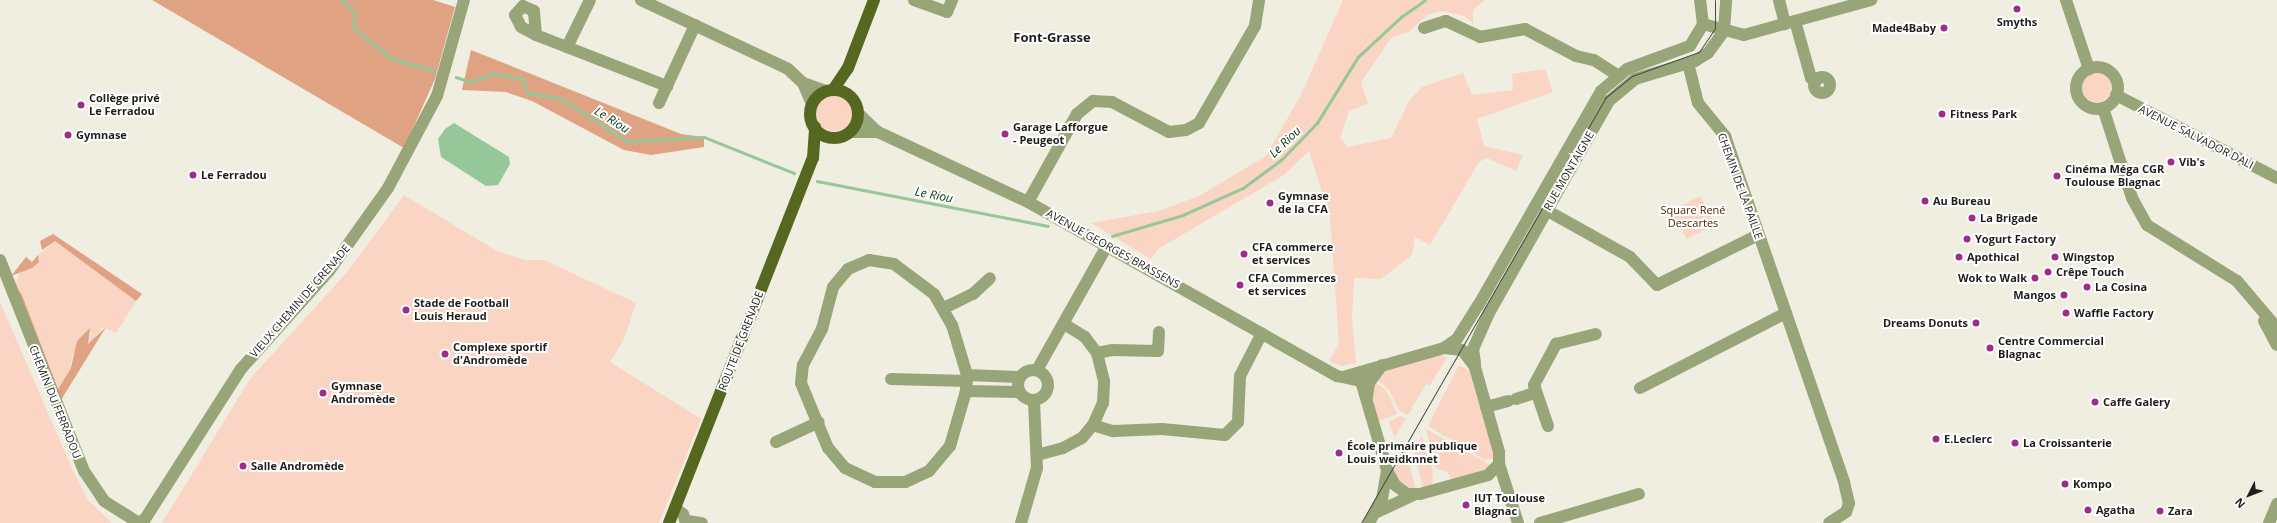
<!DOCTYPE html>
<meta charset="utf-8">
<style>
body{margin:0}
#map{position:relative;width:2277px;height:523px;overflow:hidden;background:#f0ede1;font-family:"Open Sans",sans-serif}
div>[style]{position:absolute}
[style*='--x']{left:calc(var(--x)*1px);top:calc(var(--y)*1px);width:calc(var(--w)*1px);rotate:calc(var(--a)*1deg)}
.green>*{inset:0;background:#fad5c3;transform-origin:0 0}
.round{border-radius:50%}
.forest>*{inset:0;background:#dfa282}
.water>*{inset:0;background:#96c798}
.stream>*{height:2.5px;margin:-1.25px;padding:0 1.25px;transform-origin:1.25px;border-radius:1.25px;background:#96c798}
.minor>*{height:12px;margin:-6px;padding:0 6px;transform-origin:6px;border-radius:6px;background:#98a578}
.minor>.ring{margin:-6px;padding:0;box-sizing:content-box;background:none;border:12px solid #98a578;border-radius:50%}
.major>*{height:12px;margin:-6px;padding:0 6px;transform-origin:6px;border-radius:6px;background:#56671f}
.major>.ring{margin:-6px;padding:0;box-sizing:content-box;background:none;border:12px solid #56671f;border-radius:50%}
.tram>*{height:1px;margin:-0.5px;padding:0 0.5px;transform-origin:0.5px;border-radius:0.5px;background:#4b4943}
.dots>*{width:11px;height:11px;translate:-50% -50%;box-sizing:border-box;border:2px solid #fff;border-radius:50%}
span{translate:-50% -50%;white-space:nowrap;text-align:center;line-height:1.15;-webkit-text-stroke:4px #fff;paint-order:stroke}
.poi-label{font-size:11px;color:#1f1e19;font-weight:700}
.right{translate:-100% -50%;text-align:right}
.left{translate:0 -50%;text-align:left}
.street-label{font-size:11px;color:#1f1e19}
.park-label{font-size:11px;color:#4b230c}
.water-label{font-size:12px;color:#0a4114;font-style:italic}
.quarter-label{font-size:13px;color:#1f1e19;font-weight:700}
.north{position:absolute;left:2229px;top:475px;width:40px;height:40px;-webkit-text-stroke:3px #fff;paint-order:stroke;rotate:228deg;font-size:11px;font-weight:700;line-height:16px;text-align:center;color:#1f1e19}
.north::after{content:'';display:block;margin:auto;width:14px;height:18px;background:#1f1e19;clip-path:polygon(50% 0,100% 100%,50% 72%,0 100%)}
</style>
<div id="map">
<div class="green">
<i style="clip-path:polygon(1343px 0,1485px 0,1473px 10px,1473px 23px,1464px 16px,1442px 11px,1427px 15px,1409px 32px,1392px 37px,1361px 82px,1368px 104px,1349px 111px,1340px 138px,1348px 147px,1391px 138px,1409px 101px,1422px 87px,1463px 73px,1472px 95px,1513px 90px,1512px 74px,1545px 69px,1553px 92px,1477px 119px,1484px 146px,1523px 155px,1516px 171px,1487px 158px,1479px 162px,1430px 245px,1415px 237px,1412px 255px,1381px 279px,1354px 278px,1352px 319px,1356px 363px,1341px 366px,1329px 361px,1339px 344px,1330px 217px,1309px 151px,1284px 175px,1158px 249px,1151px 259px,1091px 223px,1159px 211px,1199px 196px,1266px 156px,1302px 93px)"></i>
<i class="round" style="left:2082px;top:72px;width:30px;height:30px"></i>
<i class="round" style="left:816px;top:95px;width:36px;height:36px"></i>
<i style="clip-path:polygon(404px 195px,497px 251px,525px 260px,544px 260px,636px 303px,624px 339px,610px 362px,701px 419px,659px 523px,162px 523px,250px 379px,349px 270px)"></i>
<i style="left:1700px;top:196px;width:32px;height:32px;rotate:62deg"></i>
<i style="clip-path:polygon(55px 241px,136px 301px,116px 333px,103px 327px,88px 345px,92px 330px,72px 356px,71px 368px,58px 389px,22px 295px,15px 286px,20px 271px,39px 262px,38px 255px)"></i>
<i style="clip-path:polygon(0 302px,74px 473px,88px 500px,112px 523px,0 523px)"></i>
<i style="clip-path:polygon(1439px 354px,1447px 358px,1430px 385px,1426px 384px,1408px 415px,1399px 410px,1389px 390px,1375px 378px,1379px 372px)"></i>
<i style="clip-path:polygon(1459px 365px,1473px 373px,1495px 458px,1485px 460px,1428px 426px)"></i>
<i style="clip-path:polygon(1374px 381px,1386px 390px,1397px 414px,1379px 421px,1372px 397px)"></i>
<i style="clip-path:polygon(1400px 416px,1406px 418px,1395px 437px,1388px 422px)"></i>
<i style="clip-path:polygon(1426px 429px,1492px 466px,1453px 481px,1447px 472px,1435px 467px)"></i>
<i style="clip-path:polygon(1422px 436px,1433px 472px,1432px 486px,1423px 489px,1414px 449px)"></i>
<i style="clip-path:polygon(1405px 451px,1407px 453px,1416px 491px,1403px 487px,1393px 471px)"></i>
</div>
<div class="forest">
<i style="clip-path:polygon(152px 0,433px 0,455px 7px,435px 79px,404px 148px)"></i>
<i style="clip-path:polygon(471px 50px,681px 134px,704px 137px,704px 147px,651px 155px,624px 150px,532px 101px,506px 92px,462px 90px)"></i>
<i style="clip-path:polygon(53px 234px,142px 294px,136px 301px,55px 241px,42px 250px,40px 241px)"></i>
<i style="clip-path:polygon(38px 255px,39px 262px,32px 268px,11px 276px,26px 257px,32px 262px)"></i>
<i style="clip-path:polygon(15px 286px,22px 295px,58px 389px,71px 368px,77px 341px,90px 328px,88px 344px,106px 327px,61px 400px)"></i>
</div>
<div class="water">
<i style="clip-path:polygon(454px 123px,509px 157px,510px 164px,498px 185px,486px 186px,441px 157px,438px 139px,445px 129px)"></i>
</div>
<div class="stream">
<i style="--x:342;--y:0;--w:18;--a:45"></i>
<i style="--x:355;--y:13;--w:15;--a:94"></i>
<i style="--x:354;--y:28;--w:48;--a:39"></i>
<i style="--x:391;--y:58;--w:46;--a:16.5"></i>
<i style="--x:456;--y:77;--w:16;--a:18"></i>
<i style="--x:471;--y:82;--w:24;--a:-22"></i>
<i style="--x:493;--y:73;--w:31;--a:11"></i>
<i style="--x:523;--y:79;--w:15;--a:70"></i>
<i style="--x:528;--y:93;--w:33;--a:9"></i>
<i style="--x:561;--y:98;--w:79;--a:33.1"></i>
<i style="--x:627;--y:141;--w:77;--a:-3"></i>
<i style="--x:704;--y:137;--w:97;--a:21.8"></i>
<i style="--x:817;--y:181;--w:235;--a:11"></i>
<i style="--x:1112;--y:236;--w:74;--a:-16.5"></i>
<i style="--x:1183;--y:215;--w:66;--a:-24.2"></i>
<i style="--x:1243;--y:188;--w:47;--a:-36.4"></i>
<i style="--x:1281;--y:160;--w:52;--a:-45.8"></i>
<i style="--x:1317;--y:123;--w:78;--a:-58.2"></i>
<i style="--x:1358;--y:57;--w:59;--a:-42.9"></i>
<i style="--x:1401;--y:17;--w:29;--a:-35"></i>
</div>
<div class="minor">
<i style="--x:641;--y:0;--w:162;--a:25.1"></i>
<i style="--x:788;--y:69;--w:21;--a:43"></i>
<i style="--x:803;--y:83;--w:23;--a:67"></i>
<i style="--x:914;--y:0;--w:35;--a:20"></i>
<i style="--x:947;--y:12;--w:13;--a:-67"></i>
<i style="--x:1779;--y:0;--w:25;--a:76"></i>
<i style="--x:2066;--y:0;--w:73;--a:71.6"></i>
<i style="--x:1795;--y:21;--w:59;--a:74.3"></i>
<i style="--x:1811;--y:78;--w:6;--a:31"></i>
<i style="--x:1703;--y:24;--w:42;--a:15"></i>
<i style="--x:1744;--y:35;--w:132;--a:-15.4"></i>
<i style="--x:1424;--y:28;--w:23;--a:-18"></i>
<i style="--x:1446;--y:21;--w:38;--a:25"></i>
<i style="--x:1480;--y:37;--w:46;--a:-10.1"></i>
<i style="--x:1525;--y:29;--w:58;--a:27.9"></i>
<i style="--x:1576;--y:56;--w:18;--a:13"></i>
<i style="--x:1594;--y:60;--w:27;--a:33"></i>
<i style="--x:536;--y:35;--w:24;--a:-95"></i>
<i style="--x:534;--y:11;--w:12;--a:-156"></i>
<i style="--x:523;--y:6;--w:12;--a:132"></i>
<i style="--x:515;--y:15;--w:13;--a:63"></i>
<i style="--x:521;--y:27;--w:17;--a:28"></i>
<i style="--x:536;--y:35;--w:141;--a:21.3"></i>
<i style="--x:567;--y:47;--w:52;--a:-63.9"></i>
<i style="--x:1688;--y:63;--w:41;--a:76"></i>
<i style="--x:1698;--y:103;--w:43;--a:50.7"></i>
<i style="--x:1725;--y:136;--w:366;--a:71"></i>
<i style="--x:1844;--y:482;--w:22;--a:77"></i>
<i style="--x:1849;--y:503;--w:9;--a:108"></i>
<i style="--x:1846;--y:512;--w:20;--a:147"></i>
<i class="ring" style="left:2076px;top:67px;width:30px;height:30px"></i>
<i class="ring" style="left:1814px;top:77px;width:4px;height:4px"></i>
<i style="--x:803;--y:83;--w:24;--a:19"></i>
<i style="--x:2116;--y:95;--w:181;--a:27.3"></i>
<i style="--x:659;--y:103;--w:86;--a:-65.2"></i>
<i style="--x:2103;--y:108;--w:95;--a:72.1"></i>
<i style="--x:2132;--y:198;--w:31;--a:61"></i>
<i style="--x:2147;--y:225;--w:106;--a:31.9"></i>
<i style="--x:2237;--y:281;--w:62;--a:49.6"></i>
<i style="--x:858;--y:113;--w:28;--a:44"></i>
<i style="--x:878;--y:132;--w:166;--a:25"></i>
<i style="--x:1028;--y:202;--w:355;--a:29.4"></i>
<i style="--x:1337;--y:376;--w:25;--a:12"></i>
<i style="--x:1361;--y:381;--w:93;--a:73.7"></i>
<i style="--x:1387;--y:470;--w:17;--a:62"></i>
<i style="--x:1395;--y:485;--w:15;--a:37"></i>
<i style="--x:1407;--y:494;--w:13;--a:0"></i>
<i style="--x:1420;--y:494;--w:71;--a:-15.6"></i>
<i style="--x:1488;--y:475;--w:16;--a:-45"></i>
<i style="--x:1499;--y:464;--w:12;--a:-90"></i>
<i style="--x:1499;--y:452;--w:88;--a:-105.8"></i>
<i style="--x:1475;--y:367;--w:21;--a:-127"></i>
<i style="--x:1462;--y:350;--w:18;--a:-174"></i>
<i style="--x:1444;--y:348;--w:105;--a:164"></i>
<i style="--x:850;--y:132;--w:28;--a:0"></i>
<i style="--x:1028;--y:202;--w:101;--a:-60.9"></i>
<i style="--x:1077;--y:114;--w:21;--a:-39"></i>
<i style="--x:1093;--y:101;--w:19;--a:3"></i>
<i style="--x:1112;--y:102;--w:64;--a:27.8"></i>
<i style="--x:1169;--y:132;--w:17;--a:-7"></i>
<i style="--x:1186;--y:130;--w:15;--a:-28"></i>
<i style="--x:1199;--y:123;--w:112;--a:-60"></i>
<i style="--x:1255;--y:26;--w:26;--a:-81"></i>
<i style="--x:1546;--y:210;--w:96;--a:29.2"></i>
<i style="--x:1630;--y:257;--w:39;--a:46"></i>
<i style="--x:1657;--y:285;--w:113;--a:-26.3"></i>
<i style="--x:0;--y:260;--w:227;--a:68.3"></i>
<i style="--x:84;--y:471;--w:36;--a:56"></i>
<i style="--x:104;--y:501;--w:41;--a:32.2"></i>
<i style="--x:869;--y:260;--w:25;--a:9"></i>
<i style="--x:894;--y:264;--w:50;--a:36.9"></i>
<i style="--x:934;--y:294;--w:36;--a:60"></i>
<i style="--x:952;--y:325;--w:52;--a:73.3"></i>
<i style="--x:967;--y:375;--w:16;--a:94"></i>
<i style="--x:966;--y:391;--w:57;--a:106.2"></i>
<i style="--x:950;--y:446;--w:33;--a:130"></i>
<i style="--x:929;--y:471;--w:26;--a:155"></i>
<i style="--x:905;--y:482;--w:30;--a:180"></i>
<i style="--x:875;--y:482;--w:33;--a:-155"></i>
<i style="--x:845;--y:468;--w:26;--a:-130"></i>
<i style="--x:828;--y:448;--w:70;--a:-112.6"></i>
<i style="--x:801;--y:383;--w:18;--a:-84"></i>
<i style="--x:803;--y:365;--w:41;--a:-62.2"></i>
<i style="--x:822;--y:329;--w:43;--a:-75.3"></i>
<i style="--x:833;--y:287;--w:23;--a:-50"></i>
<i style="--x:848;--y:269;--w:23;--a:-23"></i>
<i style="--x:944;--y:308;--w:32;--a:-26"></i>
<i style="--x:973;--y:294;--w:23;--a:-43"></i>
<i style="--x:2264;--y:321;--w:27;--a:62"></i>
<i style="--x:1444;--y:348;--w:16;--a:-35"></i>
<i style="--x:1457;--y:339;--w:39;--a:-58"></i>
<i style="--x:1478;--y:306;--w:248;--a:-60.2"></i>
<i style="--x:1601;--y:91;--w:34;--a:-40"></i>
<i style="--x:1627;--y:69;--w:67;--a:-20.1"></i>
<i style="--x:1690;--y:46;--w:26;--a:-59"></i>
<i style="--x:1703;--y:24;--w:24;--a:-97"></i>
<i style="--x:1097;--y:353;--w:15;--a:-11"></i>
<i style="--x:1112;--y:350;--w:46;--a:1.2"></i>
<i style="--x:1158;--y:351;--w:19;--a:-87"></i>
<i style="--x:1475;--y:363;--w:14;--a:-98"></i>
<i style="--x:1473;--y:349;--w:39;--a:-66"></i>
<i style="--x:1489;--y:313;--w:244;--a:-60.5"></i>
<i style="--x:1609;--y:101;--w:34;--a:-40"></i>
<i style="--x:1635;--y:79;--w:63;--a:-16.7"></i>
<i style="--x:1695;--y:61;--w:15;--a:-32"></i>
<i style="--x:1708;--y:53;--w:27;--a:-54"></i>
<i style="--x:1724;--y:31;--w:31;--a:-86"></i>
<i class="ring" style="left:1018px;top:370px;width:18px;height:18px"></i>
<i style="--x:1037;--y:370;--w:142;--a:-60.6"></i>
<i style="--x:967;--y:375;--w:52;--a:2.2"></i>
<i style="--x:891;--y:379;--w:76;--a:1.5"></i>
<i style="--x:1640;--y:388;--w:164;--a:-27.2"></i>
<i style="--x:966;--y:391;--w:53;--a:1.1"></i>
<i style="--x:1367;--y:397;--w:14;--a:-82"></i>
<i style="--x:1369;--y:383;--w:22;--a:-54"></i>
<i style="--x:1516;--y:399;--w:20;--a:-18"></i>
<i style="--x:1486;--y:407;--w:23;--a:-15"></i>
<i style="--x:1093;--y:425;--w:21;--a:17"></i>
<i style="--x:1113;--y:431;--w:49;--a:-2.3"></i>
<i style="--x:1162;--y:429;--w:63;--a:5.4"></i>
<i style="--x:1225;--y:435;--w:18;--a:-45"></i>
<i style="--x:1238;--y:422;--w:46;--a:-87.5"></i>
<i style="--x:1240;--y:376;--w:48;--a:-62.9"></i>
<i style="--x:1548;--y:426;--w:43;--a:-108.9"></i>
<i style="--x:1534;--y:385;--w:47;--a:-61.8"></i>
<i style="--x:1556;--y:344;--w:41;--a:-14"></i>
<i style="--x:776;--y:442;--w:47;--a:-24.9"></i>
<i style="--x:1037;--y:455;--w:27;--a:-15"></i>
<i style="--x:1063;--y:448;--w:21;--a:-28"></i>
<i style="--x:1082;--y:438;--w:17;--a:-50"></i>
<i style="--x:1093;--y:425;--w:24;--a:-66"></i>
<i style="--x:1103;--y:403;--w:22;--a:-87"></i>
<i style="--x:1104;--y:381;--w:29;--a:-104"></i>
<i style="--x:1097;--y:353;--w:20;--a:-127"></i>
<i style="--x:1085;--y:337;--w:25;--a:-148"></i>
<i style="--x:1499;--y:464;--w:62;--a:72.1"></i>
<i style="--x:675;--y:508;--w:10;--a:37"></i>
<i style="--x:683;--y:514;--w:9;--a:72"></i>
<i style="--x:1377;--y:512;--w:40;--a:-25"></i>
<i style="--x:687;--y:521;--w:15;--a:8"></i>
<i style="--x:139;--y:523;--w:7;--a:-34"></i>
<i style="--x:145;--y:519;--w:178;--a:-57.4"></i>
<i style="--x:241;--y:369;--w:132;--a:-48.1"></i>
<i style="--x:329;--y:271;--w:102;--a:-54.6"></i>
<i style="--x:388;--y:188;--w:104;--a:-62"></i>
<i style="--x:437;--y:96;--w:100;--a:-74.3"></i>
<i style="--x:1021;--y:523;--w:57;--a:-73.8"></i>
<i style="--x:1037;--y:468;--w:67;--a:-92.6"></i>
<i style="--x:1369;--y:523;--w:27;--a:-62"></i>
<i style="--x:1382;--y:499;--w:29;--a:-80"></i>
<i style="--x:1540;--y:523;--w:103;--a:-16.3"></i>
<i style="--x:2269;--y:523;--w:21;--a:-67"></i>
</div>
<div class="major">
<i style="--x:833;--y:90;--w:27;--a:-56"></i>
<i style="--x:848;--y:68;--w:73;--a:-69.1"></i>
<i class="ring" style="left:810px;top:90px;width:36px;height:36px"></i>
<i style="--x:669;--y:523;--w:392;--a:-68.5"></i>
<i style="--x:813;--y:158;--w:31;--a:-86"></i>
</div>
<div class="tram">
<i style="--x:1361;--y:523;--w:490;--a:-60.1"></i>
<i style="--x:1605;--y:98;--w:35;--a:-39"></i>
<i style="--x:1632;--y:76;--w:71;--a:-19.7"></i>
<i style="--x:1699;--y:52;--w:29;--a:-56"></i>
<i style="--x:1715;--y:28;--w:28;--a:-90"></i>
</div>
<div class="dots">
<i style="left:2017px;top:9px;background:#9e2d8a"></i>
<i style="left:1944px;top:28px;background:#9e2d8a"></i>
<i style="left:81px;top:105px;background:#9e2d8a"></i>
<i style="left:1942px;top:114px;background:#9e2d8a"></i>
<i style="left:1005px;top:134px;background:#9e2d8a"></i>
<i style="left:68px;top:135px;background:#9e2d8a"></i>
<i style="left:2171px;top:162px;background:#9e2d8a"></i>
<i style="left:193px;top:175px;background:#9e2d8a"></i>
<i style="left:2057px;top:176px;background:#9e2d8a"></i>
<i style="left:1925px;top:201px;background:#9e2d8a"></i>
<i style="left:1270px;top:203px;background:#9e2d8a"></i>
<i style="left:1972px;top:218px;background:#9e2d8a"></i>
<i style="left:1967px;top:239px;background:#9e2d8a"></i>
<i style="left:1244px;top:254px;background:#9e2d8a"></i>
<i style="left:1959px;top:257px;background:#9e2d8a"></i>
<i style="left:2055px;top:257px;background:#9e2d8a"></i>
<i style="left:2048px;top:272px;background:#9e2d8a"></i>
<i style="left:2035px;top:278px;background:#9e2d8a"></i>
<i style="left:1240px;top:285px;background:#9e2d8a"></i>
<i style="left:2087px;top:287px;background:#9e2d8a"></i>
<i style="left:2064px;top:295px;background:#9e2d8a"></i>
<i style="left:406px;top:310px;background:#9e2d8a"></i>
<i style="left:2066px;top:313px;background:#9e2d8a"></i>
<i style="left:1976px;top:323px;background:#9e2d8a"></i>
<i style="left:1990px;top:348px;background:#9e2d8a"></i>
<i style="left:445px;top:354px;background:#9e2d8a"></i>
<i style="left:323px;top:393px;background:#9e2d8a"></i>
<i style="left:2095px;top:402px;background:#9e2d8a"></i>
<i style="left:1936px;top:439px;background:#9e2d8a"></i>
<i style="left:2015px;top:443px;background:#9e2d8a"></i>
<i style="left:1339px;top:453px;background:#9e2d8a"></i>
<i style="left:243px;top:466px;background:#9e2d8a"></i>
<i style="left:2065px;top:484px;background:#9e2d8a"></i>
<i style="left:1466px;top:505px;background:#9e2d8a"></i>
<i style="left:2088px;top:510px;background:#9e2d8a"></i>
<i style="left:2160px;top:511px;background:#9e2d8a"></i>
</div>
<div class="poi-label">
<span style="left:2017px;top:22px">Smyths</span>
<span class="right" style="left:1936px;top:28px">Made4Baby</span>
<span class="left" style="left:89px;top:105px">Collège privé<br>Le Ferradou</span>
<span class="left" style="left:1950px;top:114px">Fitness Park</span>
<span class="left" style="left:1013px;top:134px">Garage Lafforgue<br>- Peugeot</span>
<span class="left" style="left:76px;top:135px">Gymnase</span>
<span class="left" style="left:2179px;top:162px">Vib's</span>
<span class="left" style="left:2065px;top:176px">Cinéma Méga CGR<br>Toulouse Blagnac</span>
<span class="left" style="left:201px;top:175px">Le Ferradou</span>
<span class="left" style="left:1278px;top:203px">Gymnase<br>de la CFA</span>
<span class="left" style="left:1933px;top:201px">Au Bureau</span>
<span class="left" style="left:1980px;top:218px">La Brigade</span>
<span class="left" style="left:1975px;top:239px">Yogurt Factory</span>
<span class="left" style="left:1252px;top:254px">CFA commerce<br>et services</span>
<span class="left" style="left:1967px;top:257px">Apothical</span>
<span class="left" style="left:2063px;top:257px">Wingstop</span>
<span class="left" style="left:2056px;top:272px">Crêpe Touch</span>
<span class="right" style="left:2027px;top:278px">Wok to Walk</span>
<span class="left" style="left:1248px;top:285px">CFA Commerces<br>et services</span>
<span class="left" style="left:2095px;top:287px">La Cosina</span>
<span class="right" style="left:2056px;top:295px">Mangos</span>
<span class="left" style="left:414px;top:310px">Stade de Football<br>Louis Heraud</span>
<span class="left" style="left:2074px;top:313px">Waffle Factory</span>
<span class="right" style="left:1968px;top:323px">Dreams Donuts</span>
<span class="left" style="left:1998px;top:348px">Centre Commercial<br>Blagnac</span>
<span class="left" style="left:453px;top:354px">Complexe sportif<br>d'Andromède</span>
<span class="left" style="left:331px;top:393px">Gymnase<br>Andromède</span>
<span class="left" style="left:2103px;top:402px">Caffe Galery</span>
<span class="left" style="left:1944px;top:439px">E.Leclerc</span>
<span class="left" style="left:2023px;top:443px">La Croissanterie</span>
<span class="left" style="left:1347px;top:453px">École primaire publique<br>Louis weidknnet</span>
<span class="left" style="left:251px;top:466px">Salle Andromède</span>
<span class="left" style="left:2073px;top:484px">Kompo</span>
<span class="left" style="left:1474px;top:505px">IUT Toulouse<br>Blagnac</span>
<span class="left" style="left:2096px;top:510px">Agatha</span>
<span class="left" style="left:2168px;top:511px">Zara</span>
</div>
<div class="street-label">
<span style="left:2196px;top:137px;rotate:27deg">AVENUE SALVADOR DALI</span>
<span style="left:1569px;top:171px;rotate:-60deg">RUE MONTAIGNE</span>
<span style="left:1740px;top:186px;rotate:70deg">CHEMIN DE LA PAILLE</span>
<span style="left:1113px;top:249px;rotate:29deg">AVENUE GEORGES BRASSENS</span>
<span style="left:300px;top:301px;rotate:-49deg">VIEUX CHEMIN DE GRENADE</span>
<span style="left:741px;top:341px;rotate:-69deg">ROUTE DE GRENADE</span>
<span style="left:55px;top:402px;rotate:68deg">CHEMIN DU FERRADOU</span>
</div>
<div class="park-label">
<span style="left:1693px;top:217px">Square René<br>Descartes</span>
</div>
<div class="water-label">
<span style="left:612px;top:120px;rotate:32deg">Le Riou</span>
<span style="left:1285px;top:142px;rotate:-44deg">Le Riou</span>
<span style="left:934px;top:195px;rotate:11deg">Le Riou</span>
</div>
<div class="quarter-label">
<span style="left:1052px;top:37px">Font-Grasse</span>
</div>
<div class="north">N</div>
</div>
